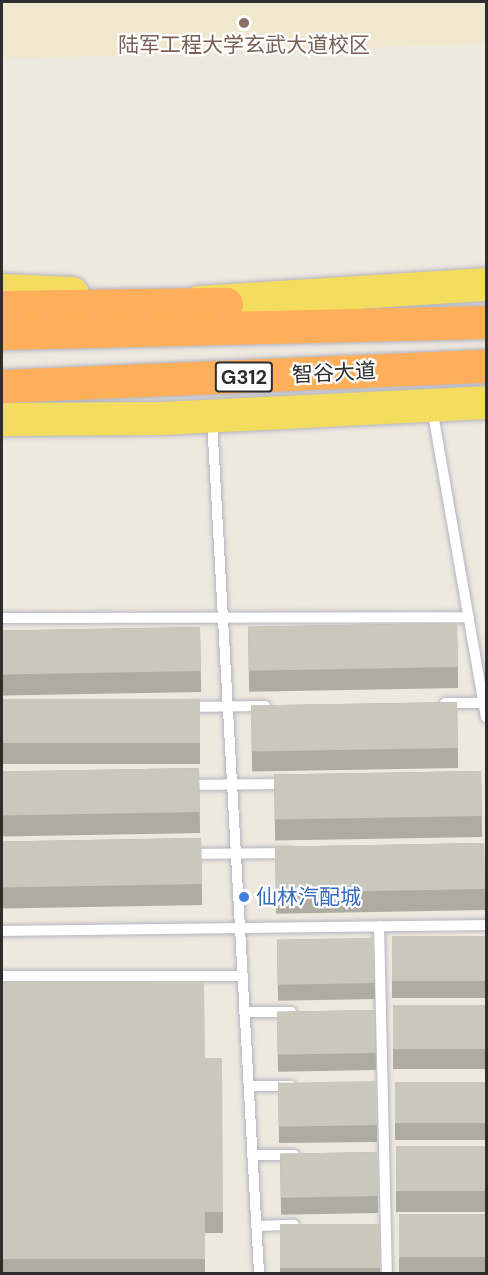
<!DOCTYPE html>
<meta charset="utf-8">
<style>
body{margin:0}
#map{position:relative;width:488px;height:1275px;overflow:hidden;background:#eee9df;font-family:"DM Sans","Noto Sans SC",sans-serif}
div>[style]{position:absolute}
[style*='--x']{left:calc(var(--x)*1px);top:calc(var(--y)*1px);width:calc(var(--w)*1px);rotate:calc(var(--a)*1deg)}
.education>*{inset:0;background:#f0e8ce}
.roads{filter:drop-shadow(0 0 2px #b3b4c0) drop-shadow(0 0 2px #b3b4c0)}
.lane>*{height:10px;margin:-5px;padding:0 5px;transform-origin:5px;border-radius:5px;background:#fff}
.primary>*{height:33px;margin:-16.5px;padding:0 16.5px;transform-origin:16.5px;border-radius:16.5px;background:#f4dd5e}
.highway>*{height:33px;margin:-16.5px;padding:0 16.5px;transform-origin:16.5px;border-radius:16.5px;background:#ffae59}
.wall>*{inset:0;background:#aeaba3;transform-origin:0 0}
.building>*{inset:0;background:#cac7bd;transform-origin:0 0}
.dots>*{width:16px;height:16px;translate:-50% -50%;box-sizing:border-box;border:3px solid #fff;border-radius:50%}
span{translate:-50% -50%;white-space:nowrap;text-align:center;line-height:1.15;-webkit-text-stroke:4.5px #fff;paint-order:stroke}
.shield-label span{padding:2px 4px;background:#fff;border:2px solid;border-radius:4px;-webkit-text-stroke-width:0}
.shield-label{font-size:20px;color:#2d2d2d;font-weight:700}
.education-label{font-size:21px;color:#785e54}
.street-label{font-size:21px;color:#2d2d2d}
.shop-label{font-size:21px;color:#366cbe}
.left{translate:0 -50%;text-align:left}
.frame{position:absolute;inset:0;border:3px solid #2d2d2d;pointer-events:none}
</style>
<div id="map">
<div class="education">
<i style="clip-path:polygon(2px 2px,486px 2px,486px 44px,2px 59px)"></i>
</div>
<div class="roads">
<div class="lane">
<i style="--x:432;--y:408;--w:314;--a:80.1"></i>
<i style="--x:212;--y:419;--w:856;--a:86.85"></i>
<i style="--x:2;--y:618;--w:467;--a:-0.1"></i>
<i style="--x:445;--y:703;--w:39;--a:0"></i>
<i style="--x:187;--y:707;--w:78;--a:-0.7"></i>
<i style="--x:187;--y:785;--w:101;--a:-0.6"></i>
<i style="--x:187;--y:854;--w:101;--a:-0.6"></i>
<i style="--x:379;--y:926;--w:348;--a:88.7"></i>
<i style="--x:2;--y:931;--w:484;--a:-0.7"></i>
<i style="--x:2;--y:976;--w:241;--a:0"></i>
<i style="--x:244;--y:1012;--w:47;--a:0"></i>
<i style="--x:249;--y:1086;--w:42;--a:0"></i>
<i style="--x:252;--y:1155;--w:42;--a:0"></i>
<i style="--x:256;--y:1226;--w:38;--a:-2"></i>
</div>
<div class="primary">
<i style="--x:2;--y:290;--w:70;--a:2.5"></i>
<i style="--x:198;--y:302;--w:289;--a:-3.6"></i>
<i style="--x:2;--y:419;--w:159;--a:-0.4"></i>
<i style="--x:161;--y:418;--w:325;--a:-2.8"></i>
</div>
<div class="highway">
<i style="--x:2;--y:307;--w:224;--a:-0.8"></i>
<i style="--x:2;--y:333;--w:484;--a:-1.3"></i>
<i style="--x:2;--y:386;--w:484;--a:-2.4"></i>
</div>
</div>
<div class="wall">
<i style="left:457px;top:623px;width:65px;height:209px;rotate:89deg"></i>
<i style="left:200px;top:627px;width:65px;height:198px;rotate:89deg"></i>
<i style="left:200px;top:699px;width:65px;height:198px;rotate:90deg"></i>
<i style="left:457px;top:702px;width:66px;height:206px;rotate:89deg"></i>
<i style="left:199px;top:768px;width:65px;height:197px;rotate:89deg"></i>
<i style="left:481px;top:771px;width:66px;height:207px;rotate:89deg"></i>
<i style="left:201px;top:838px;width:67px;height:199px;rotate:89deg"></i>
<i style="left:484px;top:843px;width:67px;height:209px;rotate:89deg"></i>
<i style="left:486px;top:936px;width:62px;height:94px;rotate:90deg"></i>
<i style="left:374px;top:938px;width:61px;height:97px;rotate:89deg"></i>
<i style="clip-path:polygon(2px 982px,223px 1212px,223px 1233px,205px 1233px,205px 1274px,2px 1274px)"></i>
<i style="left:486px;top:1005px;width:64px;height:93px;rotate:90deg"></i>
<i style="left:375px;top:1010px;width:60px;height:98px;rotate:89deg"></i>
<i style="clip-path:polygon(278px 1082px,377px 1125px,377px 1142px,279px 1143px)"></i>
<i style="left:395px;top:1082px;width:91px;height:58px"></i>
<i style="left:486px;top:1146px;width:66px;height:90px;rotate:90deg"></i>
<i style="left:377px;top:1152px;width:61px;height:97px;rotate:89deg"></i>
<i style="left:486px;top:1214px;width:60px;height:87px;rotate:90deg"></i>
<i style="left:380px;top:1224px;width:50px;height:100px;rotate:90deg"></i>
</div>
<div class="building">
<i style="left:457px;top:623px;width:44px;height:209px;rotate:89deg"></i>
<i style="left:200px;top:627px;width:44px;height:198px;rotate:89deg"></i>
<i style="left:200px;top:699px;width:44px;height:198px;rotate:90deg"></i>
<i style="left:457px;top:702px;width:46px;height:206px;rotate:89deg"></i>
<i style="left:199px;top:768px;width:44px;height:197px;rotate:89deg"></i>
<i style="left:481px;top:771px;width:45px;height:207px;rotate:89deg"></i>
<i style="left:201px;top:838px;width:46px;height:199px;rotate:89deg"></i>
<i style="left:484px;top:843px;width:46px;height:209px;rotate:89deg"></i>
<i style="left:486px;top:936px;width:45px;height:94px;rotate:90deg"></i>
<i style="left:374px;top:938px;width:45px;height:97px;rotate:89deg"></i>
<i style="clip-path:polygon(204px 981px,205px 1058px,222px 1058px,223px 1212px,205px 1212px,205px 1259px,2px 1259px,2px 982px)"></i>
<i style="left:486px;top:1005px;width:44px;height:93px;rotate:90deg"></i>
<i style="left:375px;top:1010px;width:43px;height:98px;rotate:89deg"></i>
<i style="left:376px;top:1081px;width:44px;height:98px;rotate:89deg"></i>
<i style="left:395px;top:1082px;width:91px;height:41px"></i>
<i style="left:486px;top:1146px;width:45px;height:90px;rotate:90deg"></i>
<i style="left:377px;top:1152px;width:44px;height:97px;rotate:89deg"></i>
<i style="left:486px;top:1214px;width:43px;height:87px;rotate:90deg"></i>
<i style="left:380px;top:1224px;width:44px;height:100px;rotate:90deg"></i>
</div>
<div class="dots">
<i style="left:244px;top:23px;background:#8d6e63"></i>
<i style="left:244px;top:897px;background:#3f7fe0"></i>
</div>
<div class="shield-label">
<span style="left:244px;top:377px">G312</span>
</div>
<div class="education-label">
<span style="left:244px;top:45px">陆军工程大学玄武大道校区</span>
</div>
<div class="street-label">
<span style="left:334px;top:373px;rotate:-3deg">智谷大道</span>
</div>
<div class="shop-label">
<span class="left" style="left:256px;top:897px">仙林汽配城</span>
</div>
<div class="frame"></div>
</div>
